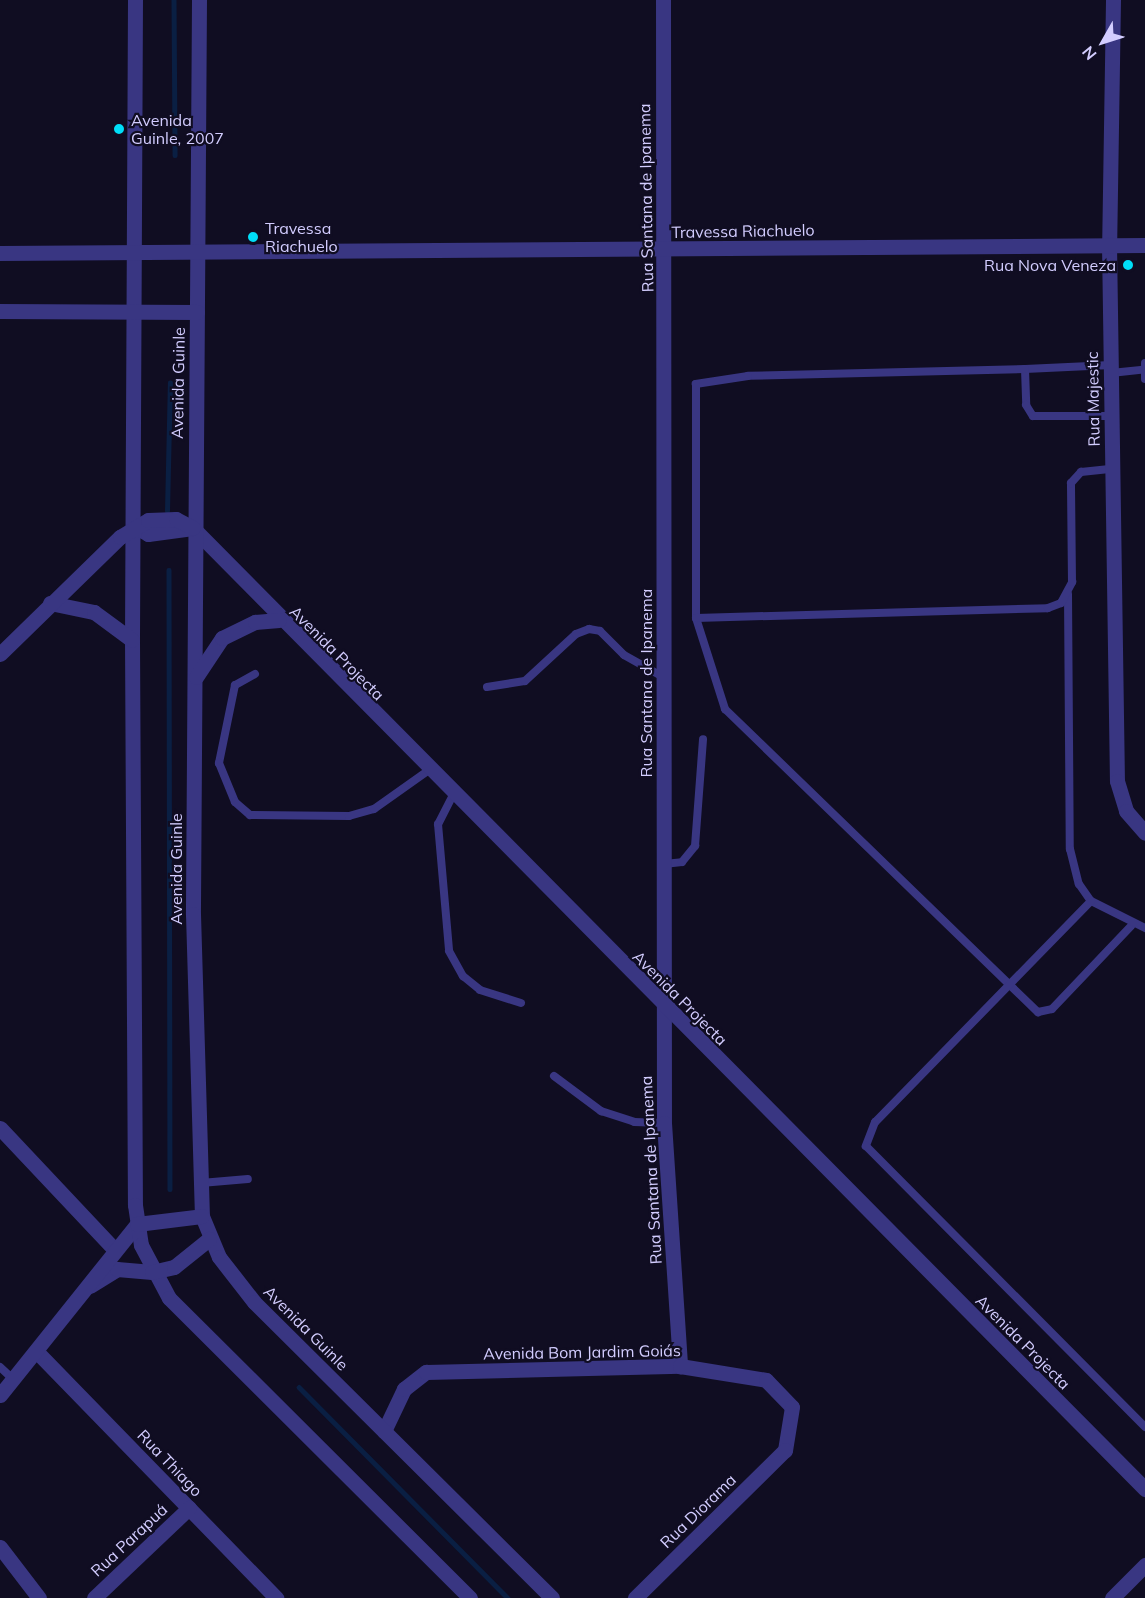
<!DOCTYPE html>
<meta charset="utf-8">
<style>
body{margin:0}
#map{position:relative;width:1145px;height:1598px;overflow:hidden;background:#100d22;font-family:Mulish,sans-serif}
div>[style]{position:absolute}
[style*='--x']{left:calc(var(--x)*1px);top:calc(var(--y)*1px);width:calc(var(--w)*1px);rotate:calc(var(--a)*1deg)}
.stream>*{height:4.5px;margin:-2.25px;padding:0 2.25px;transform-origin:2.25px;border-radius:2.25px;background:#0a1f43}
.service>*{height:8px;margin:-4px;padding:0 4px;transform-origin:4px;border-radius:4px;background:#393682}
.minor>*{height:15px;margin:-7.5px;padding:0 7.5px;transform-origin:7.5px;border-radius:7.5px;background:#393682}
.tertiary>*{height:15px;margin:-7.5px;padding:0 7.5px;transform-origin:7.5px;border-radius:7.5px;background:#393682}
.dots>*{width:16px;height:16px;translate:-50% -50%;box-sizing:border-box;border:3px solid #100d22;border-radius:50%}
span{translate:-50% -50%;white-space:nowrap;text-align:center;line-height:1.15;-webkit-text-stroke:4.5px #100d22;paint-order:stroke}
.poi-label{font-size:16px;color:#d3cdff}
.left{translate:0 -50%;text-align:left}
.right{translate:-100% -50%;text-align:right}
.street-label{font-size:16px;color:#d3cdff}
.north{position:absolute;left:1073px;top:12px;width:60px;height:60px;-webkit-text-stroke:4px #100d22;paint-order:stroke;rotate:231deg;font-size:16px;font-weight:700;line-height:24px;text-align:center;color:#d3cdff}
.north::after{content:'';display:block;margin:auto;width:21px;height:27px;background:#d3cdff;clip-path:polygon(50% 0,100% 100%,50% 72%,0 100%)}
</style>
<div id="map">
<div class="stream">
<i style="--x:174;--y:0;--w:155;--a:89.6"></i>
<i style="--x:167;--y:511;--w:128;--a:-88.7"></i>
<i style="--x:169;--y:570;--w:619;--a:89.91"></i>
<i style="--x:299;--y:1387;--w:297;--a:45.3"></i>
</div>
<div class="service">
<i style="--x:1145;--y:363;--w:16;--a:90"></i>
<i style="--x:1111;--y:365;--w:86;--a:177.3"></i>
<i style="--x:1025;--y:369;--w:36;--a:88"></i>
<i style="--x:1026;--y:405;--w:13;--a:58"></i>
<i style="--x:1033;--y:416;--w:78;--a:0"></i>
<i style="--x:1025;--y:369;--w:277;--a:178.6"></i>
<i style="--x:748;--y:376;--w:53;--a:171.3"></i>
<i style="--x:696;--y:384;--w:234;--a:90"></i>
<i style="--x:696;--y:618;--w:96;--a:72.3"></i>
<i style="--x:725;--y:709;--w:436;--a:44.1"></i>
<i style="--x:1038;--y:1012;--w:14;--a:-12"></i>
<i style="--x:1052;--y:1009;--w:115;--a:-46.4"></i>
<i style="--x:1111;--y:373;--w:30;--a:-6"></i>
<i style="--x:1068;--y:594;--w:255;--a:89.6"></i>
<i style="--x:1070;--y:849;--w:36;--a:76"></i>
<i style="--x:1079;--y:884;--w:21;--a:55"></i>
<i style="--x:696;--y:618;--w:352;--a:-1.6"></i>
<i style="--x:1048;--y:608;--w:14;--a:-21"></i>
<i style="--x:1061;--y:603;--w:24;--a:-62"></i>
<i style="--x:1072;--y:582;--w:99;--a:-90.6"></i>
<i style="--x:1071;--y:483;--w:15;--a:-48"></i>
<i style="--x:1081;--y:472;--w:31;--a:-6"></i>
<i style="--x:255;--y:674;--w:23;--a:151"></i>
<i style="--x:235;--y:685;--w:80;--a:101.6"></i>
<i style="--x:219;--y:763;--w:42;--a:67.7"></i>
<i style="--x:235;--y:802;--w:20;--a:41"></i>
<i style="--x:250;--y:815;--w:99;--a:0.6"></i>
<i style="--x:349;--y:816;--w:26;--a:-16"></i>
<i style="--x:374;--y:809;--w:67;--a:-35.3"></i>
<i style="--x:487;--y:687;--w:38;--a:-9"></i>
<i style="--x:525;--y:681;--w:69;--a:-42.7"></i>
<i style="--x:576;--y:634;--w:14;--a:-21"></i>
<i style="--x:589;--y:629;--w:11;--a:10"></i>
<i style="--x:600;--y:631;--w:34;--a:45"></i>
<i style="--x:624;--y:655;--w:45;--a:29.4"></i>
<i style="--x:453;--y:795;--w:33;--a:117"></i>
<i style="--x:438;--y:824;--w:127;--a:85"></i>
<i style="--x:449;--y:951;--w:29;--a:61"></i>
<i style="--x:463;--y:976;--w:22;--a:39"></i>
<i style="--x:480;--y:990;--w:43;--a:17.6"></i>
<i style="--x:664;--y:864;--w:18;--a:-6"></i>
<i style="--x:682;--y:862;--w:21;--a:-51"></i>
<i style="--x:695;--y:846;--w:107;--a:-85.7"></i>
<i style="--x:1145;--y:928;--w:60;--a:-153.4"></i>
<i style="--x:1091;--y:901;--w:309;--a:134.3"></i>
<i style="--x:875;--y:1122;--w:26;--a:111"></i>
<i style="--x:866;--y:1146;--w:396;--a:45.2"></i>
<i style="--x:554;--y:1076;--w:59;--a:36.7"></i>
<i style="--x:601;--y:1111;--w:35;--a:18"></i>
<i style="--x:634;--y:1122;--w:30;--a:2"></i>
<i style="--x:201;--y:1183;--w:47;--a:-4.9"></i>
<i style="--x:0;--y:1367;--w:19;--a:43"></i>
</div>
<div class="minor">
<i style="--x:663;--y:0;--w:1123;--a:89.95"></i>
<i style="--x:664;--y:1123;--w:244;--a:86.2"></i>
<i style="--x:1113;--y:0;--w:244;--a:90.9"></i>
<i style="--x:1109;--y:244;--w:537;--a:89.15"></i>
<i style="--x:1117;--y:781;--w:31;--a:73"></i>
<i style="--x:1126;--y:811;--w:29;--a:49"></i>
<i style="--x:193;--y:528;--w:1353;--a:45.27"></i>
<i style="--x:0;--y:1128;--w:165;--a:46.7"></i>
<i style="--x:90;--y:1286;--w:32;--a:-32"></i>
<i style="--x:117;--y:1269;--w:35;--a:5"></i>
<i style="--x:38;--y:1353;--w:342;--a:45.8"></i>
<i style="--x:0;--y:1395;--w:219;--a:-51.3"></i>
<i style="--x:384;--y:1431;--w:47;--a:-64.5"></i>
<i style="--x:404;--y:1389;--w:28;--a:-38"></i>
<i style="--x:426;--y:1372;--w:254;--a:-1.4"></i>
<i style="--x:680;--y:1366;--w:87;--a:9.2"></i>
<i style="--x:766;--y:1380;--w:37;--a:46"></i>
<i style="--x:792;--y:1407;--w:44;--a:99.2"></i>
<i style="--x:785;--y:1450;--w:211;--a:135.4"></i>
<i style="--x:0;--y:1547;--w:64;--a:52.6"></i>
<i style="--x:94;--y:1598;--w:131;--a:-43.5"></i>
<i style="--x:1112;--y:1598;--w:47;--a:-45"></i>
</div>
<div class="tertiary">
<i style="--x:135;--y:0;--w:640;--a:90.27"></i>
<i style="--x:132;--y:640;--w:565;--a:89.7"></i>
<i style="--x:135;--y:1205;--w:40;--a:81.5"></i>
<i style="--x:141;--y:1245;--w:60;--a:62.2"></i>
<i style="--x:169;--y:1298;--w:425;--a:44.9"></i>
<i style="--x:199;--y:0;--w:914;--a:90.38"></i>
<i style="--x:193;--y:914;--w:302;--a:88.3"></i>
<i style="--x:202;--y:1216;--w:44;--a:67.5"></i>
<i style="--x:219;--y:1257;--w:57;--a:52.1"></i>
<i style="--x:254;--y:1302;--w:420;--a:44.8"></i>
<i style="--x:0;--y:253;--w:1145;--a:-0.4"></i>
<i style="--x:0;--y:311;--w:197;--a:0.3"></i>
<i style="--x:136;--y:527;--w:14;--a:30"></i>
<i style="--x:148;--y:534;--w:45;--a:-7.6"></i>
<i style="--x:50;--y:603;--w:45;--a:11.6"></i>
<i style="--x:94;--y:612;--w:47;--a:36.4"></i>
<i style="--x:0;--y:654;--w:168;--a:-44.3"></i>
<i style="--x:120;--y:537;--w:33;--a:-31"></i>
<i style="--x:148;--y:520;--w:28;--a:-2"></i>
<i style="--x:176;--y:519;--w:19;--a:28"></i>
<i style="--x:196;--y:677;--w:47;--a:-56.3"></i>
<i style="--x:222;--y:638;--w:37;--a:-26"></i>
<i style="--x:255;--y:622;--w:24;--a:-5"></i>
<i style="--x:137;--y:1224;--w:65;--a:-7"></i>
<i style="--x:152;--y:1272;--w:23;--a:-13"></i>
<i style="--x:174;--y:1267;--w:45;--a:-38.7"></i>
</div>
<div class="dots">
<i style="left:119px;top:129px;background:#00def8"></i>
<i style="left:253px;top:237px;background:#00def8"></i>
<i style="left:1128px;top:265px;background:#00def8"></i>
</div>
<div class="poi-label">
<span class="left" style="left:131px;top:129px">Avenida<br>Guinle, 2007</span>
<span class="left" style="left:265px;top:237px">Travessa<br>Riachuelo</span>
<span class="right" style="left:1116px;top:265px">Rua Nova Veneza</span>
</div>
<div class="street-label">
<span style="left:646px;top:198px;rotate:-91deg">Rua Santana de Ipanema</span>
<span style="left:743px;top:231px;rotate:-1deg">Travessa Riachuelo</span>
<span style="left:178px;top:383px;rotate:-89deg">Avenida Guinle</span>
<span style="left:1093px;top:399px;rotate:-91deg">Rua Majestic</span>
<span style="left:337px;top:653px;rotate:45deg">Avenida Projecta</span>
<span style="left:646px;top:683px;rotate:-90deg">Rua Santana de Ipanema</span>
<span style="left:176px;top:869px;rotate:-90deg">Avenida Guinle</span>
<span style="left:680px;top:998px;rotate:45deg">Avenida Projecta</span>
<span style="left:651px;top:1170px;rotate:-93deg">Rua Santana de Ipanema</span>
<span style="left:306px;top:1328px;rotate:45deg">Avenida Guinle</span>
<span style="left:1023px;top:1342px;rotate:45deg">Avenida Projecta</span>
<span style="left:582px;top:1352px;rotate:-1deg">Avenida Bom Jardim Goiás</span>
<span style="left:170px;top:1463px;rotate:46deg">Rua Thiago</span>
<span style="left:698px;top:1511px;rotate:-44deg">Rua Diorama</span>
<span style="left:129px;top:1540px;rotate:-43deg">Rua Parapuá</span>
</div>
<div class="north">N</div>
</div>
